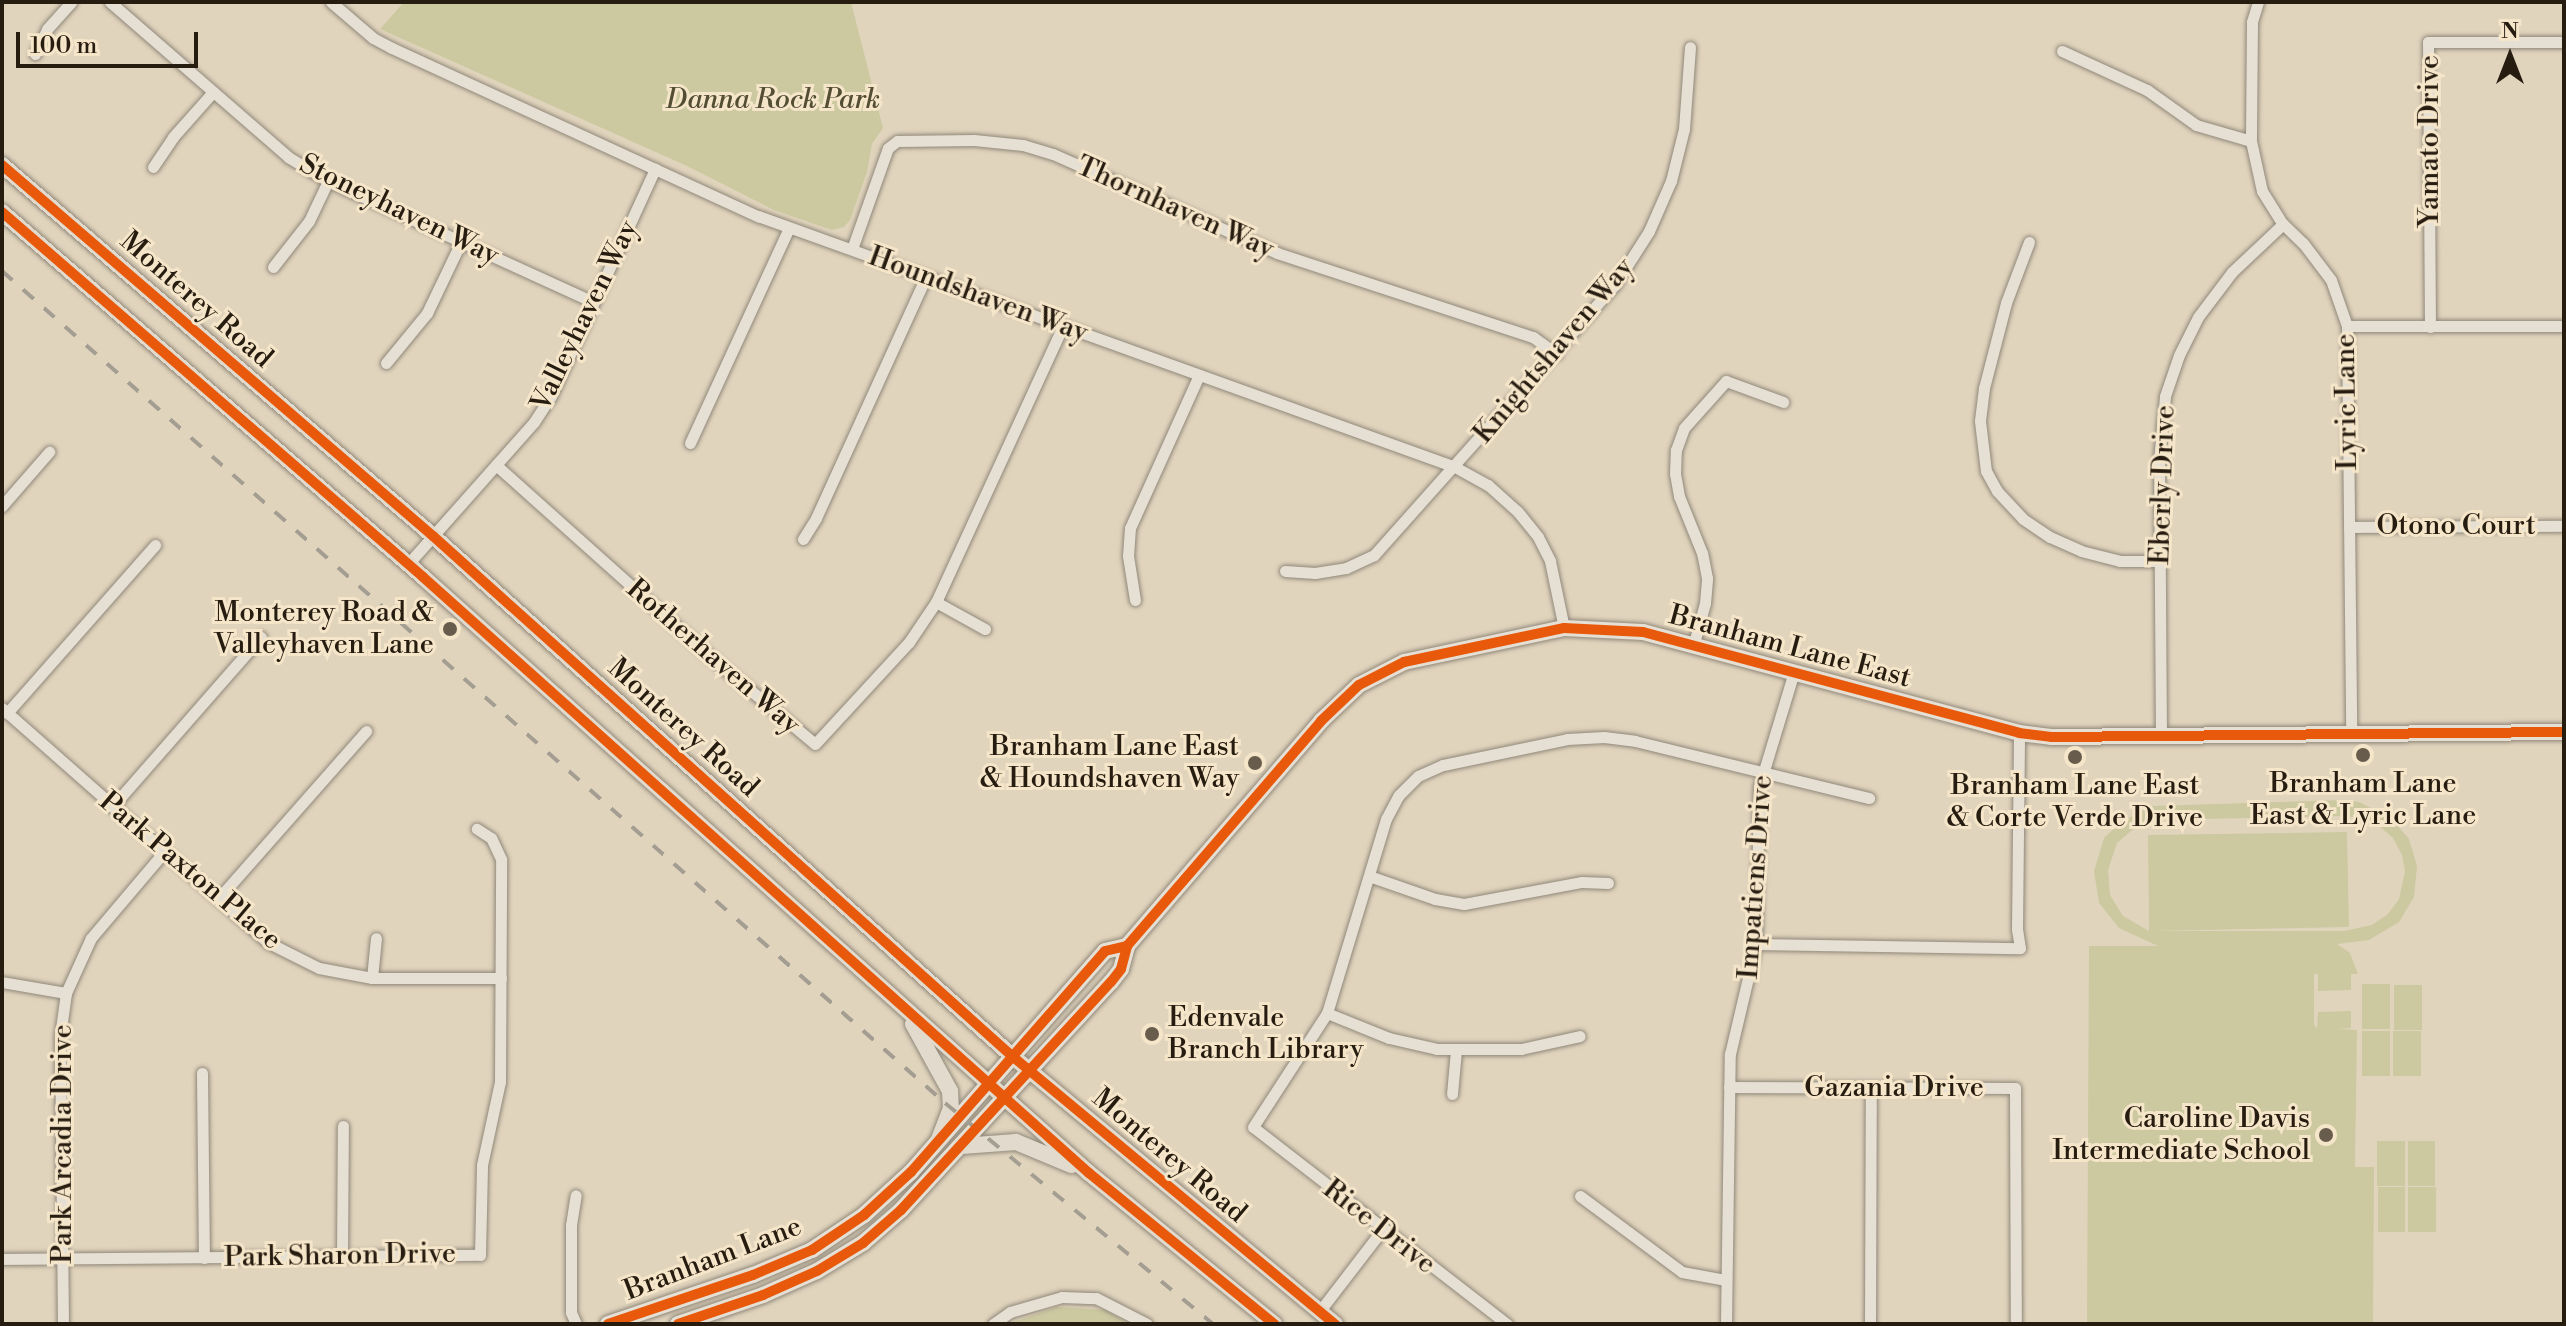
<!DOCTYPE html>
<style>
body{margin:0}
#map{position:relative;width:2566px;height:1326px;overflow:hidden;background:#e1d4bd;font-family:"Libre Bodoni",serif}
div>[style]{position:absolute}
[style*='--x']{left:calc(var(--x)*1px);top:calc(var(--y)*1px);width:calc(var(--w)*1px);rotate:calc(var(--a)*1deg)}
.green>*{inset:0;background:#ccc8a0;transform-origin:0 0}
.roads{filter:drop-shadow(0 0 2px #90887a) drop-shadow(0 0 2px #90887a)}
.street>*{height:11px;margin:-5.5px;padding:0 5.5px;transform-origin:5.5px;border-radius:5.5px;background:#e6e0d4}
.secondary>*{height:16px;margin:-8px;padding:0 8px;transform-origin:8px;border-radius:8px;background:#e6e0d4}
.primary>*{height:16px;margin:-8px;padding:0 8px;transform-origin:8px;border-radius:8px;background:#e2dbcd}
.rail>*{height:4px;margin-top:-2px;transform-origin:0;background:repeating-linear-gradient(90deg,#a39d92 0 14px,transparent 0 28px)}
.cycleway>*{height:10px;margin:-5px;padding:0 5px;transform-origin:5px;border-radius:5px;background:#e8590c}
.dots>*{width:22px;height:22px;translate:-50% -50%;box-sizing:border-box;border:4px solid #f5e6ca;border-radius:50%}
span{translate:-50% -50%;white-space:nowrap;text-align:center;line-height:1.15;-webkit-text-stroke:6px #f5e6ca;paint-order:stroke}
.park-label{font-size:28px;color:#534d34;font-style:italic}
.street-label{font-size:28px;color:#271c10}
.poi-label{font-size:28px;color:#271c10}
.right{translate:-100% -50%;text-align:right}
.left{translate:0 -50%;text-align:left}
.frame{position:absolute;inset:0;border:4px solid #271c10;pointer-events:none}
.north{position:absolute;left:2470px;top:16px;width:80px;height:80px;-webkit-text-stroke:6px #f5e6ca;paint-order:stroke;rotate:0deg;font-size:22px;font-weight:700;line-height:32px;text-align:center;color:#271c10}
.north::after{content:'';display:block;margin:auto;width:28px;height:36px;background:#271c10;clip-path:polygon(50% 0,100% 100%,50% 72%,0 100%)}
.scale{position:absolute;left:16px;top:32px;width:182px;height:36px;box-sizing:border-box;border:4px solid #271c10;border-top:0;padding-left:10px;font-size:24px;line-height:28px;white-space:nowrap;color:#271c10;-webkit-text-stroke:6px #f5e6ca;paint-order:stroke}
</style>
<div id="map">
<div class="green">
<i style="clip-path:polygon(404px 2px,851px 2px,883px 128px,872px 144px,867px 172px,850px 220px,844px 227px,832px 230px,774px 210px,687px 166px,380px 29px)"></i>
<i style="clip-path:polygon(evenodd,2346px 800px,2359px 802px,2391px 818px,2409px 839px,2417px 866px,2414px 897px,2399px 922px,2369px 940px,2337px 944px,2350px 953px,2358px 974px,2351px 974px,2351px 990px,2318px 991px,2318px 974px,2314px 974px,2314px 1025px,2317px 1028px,2318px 1012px,2351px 1011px,2351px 1028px,2339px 1029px,2357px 1030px,2355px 1167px,2374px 1167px,2373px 1324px,2087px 1324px,2089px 946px,2158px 946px,2119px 928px,2099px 903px,2094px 871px,2104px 838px,2121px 822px,2152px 806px,2346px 800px,2343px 816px,2363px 818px,2378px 825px,2393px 838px,2402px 855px,2405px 871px,2399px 899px,2388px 914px,2372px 925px,2344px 931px,2151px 931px,2349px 927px,2347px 832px,2148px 835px,2149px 931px,2123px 916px,2110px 895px,2108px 870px,2117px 843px,2138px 825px,2151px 820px,2343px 816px)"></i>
<i style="left:2362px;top:984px;width:28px;height:45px"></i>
<i style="left:2394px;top:985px;width:28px;height:45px"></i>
<i style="left:2362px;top:1031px;width:28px;height:45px"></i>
<i style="left:2393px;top:1031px;width:28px;height:45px"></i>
<i style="left:2377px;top:1141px;width:28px;height:45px"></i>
<i style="left:2408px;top:1141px;width:27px;height:45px"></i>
<i style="left:2378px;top:1187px;width:27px;height:45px"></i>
<i style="left:2408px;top:1187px;width:28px;height:45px"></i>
<i style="clip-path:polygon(1057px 1307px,1106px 1310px,1128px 1324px,1008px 1324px)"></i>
</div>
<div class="roads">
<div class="street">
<i style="--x:110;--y:2;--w:236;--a:41"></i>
<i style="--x:288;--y:157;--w:47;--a:31"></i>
<i style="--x:328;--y:181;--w:291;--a:24.5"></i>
<i style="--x:331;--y:2;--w:55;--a:40.6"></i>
<i style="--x:373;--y:38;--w:21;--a:28"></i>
<i style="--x:392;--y:48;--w:403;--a:24.7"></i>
<i style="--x:758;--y:216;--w:741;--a:19.8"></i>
<i style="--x:1455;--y:467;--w:38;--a:29"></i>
<i style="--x:1488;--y:485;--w:40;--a:42"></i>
<i style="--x:1518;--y:512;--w:32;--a:51"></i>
<i style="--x:1538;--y:537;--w:27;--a:63"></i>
<i style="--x:1550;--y:561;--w:68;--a:78.2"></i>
<i style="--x:2258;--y:2;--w:21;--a:107"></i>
<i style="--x:2252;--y:22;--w:119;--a:90.5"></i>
<i style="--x:2251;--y:141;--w:51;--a:77.6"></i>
<i style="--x:2262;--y:191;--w:39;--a:58"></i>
<i style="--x:2283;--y:224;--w:28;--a:44"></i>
<i style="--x:2303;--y:243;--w:46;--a:52.9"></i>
<i style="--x:2331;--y:280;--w:49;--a:70.8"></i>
<i style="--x:2347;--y:326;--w:409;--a:89.4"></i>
<i style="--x:2062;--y:51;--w:94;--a:24.6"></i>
<i style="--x:2147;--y:90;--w:60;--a:35.5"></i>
<i style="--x:2196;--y:125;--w:57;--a:16.2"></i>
<i style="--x:35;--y:54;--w:28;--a:-64"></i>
<i style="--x:47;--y:29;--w:36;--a:-48"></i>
<i style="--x:153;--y:167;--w:36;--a:-56"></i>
<i style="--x:173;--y:137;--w:60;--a:-48.4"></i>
<i style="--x:2029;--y:242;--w:65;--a:110.7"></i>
<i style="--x:2006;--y:303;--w:88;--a:104.5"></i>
<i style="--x:1984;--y:388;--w:33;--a:97"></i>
<i style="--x:1980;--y:421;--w:50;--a:83.2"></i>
<i style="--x:1986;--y:471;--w:23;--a:61"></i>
<i style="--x:1997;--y:491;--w:38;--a:47"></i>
<i style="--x:2023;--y:519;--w:32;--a:34"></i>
<i style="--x:2050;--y:537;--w:34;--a:24"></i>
<i style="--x:2081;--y:551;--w:40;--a:14.4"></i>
<i style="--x:2120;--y:561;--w:39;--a:0"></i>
<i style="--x:852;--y:249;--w:107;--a:-70.4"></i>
<i style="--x:888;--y:148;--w:11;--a:-38"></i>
<i style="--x:897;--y:141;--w:77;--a:-0.7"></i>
<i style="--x:974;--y:140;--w:49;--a:5.8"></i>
<i style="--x:1023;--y:145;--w:31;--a:17"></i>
<i style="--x:1053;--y:154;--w:245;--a:23.8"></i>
<i style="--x:1277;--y:253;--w:269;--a:18.2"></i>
<i style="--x:1533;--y:337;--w:29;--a:36"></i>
<i style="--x:273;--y:267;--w:58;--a:-52"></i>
<i style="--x:309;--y:221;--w:44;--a:-64.6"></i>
<i style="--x:2347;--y:326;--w:217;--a:0"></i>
<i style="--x:2430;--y:327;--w:285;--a:-90.4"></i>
<i style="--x:2428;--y:42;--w:136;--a:0"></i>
<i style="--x:386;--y:363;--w:65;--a:-50.6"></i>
<i style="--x:427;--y:313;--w:81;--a:-64.4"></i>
<i style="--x:690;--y:443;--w:237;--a:-65.3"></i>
<i style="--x:496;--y:465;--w:292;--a:41.8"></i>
<i style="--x:714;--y:660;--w:131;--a:39.7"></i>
<i style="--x:815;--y:744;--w:139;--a:-47.3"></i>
<i style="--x:909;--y:642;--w:48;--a:-56"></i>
<i style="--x:936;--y:602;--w:304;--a:-65.3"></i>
<i style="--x:2;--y:506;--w:72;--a:-49"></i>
<i style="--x:2349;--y:527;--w:215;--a:-0.3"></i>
<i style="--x:803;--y:539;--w:25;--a:-58"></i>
<i style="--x:816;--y:518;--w:265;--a:-65.5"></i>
<i style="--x:408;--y:564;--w:190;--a:-48.4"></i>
<i style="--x:534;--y:422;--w:31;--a:-57"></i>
<i style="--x:551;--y:396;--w:250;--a:-65.4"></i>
<i style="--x:1285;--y:571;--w:30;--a:4"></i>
<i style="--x:1315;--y:573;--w:31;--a:-9"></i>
<i style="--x:1346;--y:568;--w:31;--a:-25"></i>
<i style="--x:1374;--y:555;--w:361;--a:-48.3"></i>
<i style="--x:1614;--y:286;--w:65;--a:-57.5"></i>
<i style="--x:1649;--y:231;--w:55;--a:-66.3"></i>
<i style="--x:1671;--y:181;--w:54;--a:-76"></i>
<i style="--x:1684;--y:129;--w:82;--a:-85.8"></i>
<i style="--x:1135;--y:600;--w:45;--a:-99"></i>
<i style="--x:1128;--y:556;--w:28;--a:-86"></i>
<i style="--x:1130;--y:528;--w:168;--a:-65.7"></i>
<i style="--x:936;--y:602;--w:56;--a:28.9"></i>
<i style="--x:1694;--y:643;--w:41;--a:-74.6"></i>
<i style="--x:1705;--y:603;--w:25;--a:-85"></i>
<i style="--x:1707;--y:578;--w:25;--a:-101"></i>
<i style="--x:1702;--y:553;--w:61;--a:-112"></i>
<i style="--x:1679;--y:496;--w:22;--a:-100"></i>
<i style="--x:1675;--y:474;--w:24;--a:-88"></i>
<i style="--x:1676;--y:450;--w:23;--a:-70"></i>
<i style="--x:1684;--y:428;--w:63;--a:-48.2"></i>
<i style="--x:1726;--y:381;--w:61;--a:20.2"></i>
<i style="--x:2;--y:708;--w:356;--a:41.4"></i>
<i style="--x:269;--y:943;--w:56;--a:26.6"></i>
<i style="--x:319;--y:968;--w:54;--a:10.7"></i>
<i style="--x:372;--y:978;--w:129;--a:0"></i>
<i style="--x:7;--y:713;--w:224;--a:-48.6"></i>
<i style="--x:2161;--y:738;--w:278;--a:-90.4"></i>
<i style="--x:2159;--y:460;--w:64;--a:-84.6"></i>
<i style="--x:2165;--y:396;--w:43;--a:-71.1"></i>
<i style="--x:2179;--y:355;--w:42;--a:-63.4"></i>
<i style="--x:2198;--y:317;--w:56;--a:-52.9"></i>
<i style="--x:2232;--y:272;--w:70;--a:-43.3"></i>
<i style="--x:112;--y:807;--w:226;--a:-48.8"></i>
<i style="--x:1369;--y:876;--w:70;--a:19.2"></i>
<i style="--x:1435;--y:899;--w:29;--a:10"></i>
<i style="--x:1464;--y:904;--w:120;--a:-10.6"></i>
<i style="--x:1582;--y:882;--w:26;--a:2"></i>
<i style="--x:218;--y:899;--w:224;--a:-48.6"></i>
<i style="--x:1756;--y:944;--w:264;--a:0.9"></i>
<i style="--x:2020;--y:948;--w:19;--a:-99"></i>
<i style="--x:2017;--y:929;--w:196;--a:-89.4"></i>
<i style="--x:372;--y:978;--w:40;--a:-84.3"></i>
<i style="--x:2;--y:982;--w:65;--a:9.8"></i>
<i style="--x:1327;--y:1013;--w:67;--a:22"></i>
<i style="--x:1389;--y:1038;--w:49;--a:12.9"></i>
<i style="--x:1437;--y:1049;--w:84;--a:0"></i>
<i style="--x:1521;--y:1049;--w:60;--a:-12.4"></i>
<i style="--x:202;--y:1073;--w:185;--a:89.4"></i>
<i style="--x:1729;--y:1087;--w:286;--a:0.2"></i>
<i style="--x:2015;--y:1088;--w:236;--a:89.8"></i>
<i style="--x:1452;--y:1094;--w:44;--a:-84.8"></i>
<i style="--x:1580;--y:1196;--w:127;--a:36.7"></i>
<i style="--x:1682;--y:1272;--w:45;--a:10.3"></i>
<i style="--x:342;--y:1256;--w:130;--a:-89.6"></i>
<i style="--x:2;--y:1259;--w:478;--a:-0.5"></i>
<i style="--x:480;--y:1255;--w:90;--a:-88.7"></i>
<i style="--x:482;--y:1165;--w:85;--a:-77.8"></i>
<i style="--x:500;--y:1082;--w:223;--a:-89.7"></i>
<i style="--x:501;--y:859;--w:23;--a:-115"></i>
<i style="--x:491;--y:838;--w:17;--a:-147"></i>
<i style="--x:1319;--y:1312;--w:103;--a:-52.5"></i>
<i style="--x:63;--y:1324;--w:288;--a:-90.6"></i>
<i style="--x:60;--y:1036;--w:43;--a:-82.1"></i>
<i style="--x:66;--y:993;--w:60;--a:-65.6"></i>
<i style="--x:91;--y:938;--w:111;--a:-49.7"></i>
<i style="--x:576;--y:1324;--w:13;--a:-113"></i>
<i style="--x:571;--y:1312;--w:87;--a:-90"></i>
<i style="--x:571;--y:1225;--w:30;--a:-81"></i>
<i style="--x:993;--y:1324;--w:21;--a:-35"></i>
<i style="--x:1010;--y:1312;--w:54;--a:-16.1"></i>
<i style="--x:1062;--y:1297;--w:34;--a:2"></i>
<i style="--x:1096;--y:1298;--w:57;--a:27"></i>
<i style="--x:1507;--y:1324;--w:321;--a:-142.2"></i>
<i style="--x:1253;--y:1127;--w:136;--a:-57"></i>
<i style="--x:1327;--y:1013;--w:203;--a:-73.1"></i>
<i style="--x:1386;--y:819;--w:27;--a:-62"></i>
<i style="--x:1399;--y:795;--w:27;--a:-45"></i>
<i style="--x:1418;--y:776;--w:27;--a:-24"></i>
<i style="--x:1443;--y:765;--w:127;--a:-11.8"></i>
<i style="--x:1567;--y:739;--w:37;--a:-3"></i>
<i style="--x:1604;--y:737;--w:31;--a:7"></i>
<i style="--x:1635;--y:741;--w:241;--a:13.7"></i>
<i style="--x:1726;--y:1324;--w:270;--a:-89.2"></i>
<i style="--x:1730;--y:1054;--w:113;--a:-76.7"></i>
<i style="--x:1756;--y:944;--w:157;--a:-88.9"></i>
<i style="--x:1759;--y:787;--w:120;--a:-73.1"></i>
<i style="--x:1870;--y:1324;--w:236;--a:-89.8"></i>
</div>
<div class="secondary">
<i style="--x:608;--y:1324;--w:153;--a:-18.7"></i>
<i style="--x:753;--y:1275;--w:64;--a:-23"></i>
<i style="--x:812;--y:1250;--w:63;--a:-33.9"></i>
<i style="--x:864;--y:1215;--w:64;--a:-42.5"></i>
<i style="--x:911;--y:1172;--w:294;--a:-48.7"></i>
<i style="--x:1105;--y:951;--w:23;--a:-13"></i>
<i style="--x:678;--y:1324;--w:90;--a:-18.8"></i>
<i style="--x:763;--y:1295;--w:59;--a:-24"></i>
<i style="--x:817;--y:1271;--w:54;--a:-31.3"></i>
<i style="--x:863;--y:1243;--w:50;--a:-41"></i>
<i style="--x:901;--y:1210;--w:310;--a:-47.4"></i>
<i style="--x:1111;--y:982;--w:16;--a:-52"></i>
<i style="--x:1121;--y:969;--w:24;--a:-75"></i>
<i style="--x:1127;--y:946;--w:297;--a:-49.2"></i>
<i style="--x:1321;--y:721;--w:52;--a:-43.5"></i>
<i style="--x:1359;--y:685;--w:51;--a:-27.1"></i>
<i style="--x:1404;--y:662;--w:164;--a:-12"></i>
<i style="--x:1564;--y:628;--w:79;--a:2.9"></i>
<i style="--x:1643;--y:632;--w:389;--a:15"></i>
<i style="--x:2019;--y:733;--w:32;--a:7"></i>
<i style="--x:2051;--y:737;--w:513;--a:-0.56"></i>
</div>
<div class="primary">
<i style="--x:2;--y:165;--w:569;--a:40.72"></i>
<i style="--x:433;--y:536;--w:778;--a:41.93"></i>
<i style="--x:1012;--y:1056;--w:420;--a:39.7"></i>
<i style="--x:2;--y:212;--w:557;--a:40.92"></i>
<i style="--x:423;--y:577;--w:894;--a:41.83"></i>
<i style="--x:1089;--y:1173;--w:239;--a:39.2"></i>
<i style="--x:913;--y:1024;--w:77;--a:61.1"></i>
<i style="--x:950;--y:1091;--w:17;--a:87"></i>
<i style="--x:951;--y:1108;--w:34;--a:111"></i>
<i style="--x:962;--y:1146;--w:54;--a:-4.2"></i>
<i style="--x:1016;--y:1142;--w:60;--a:22.7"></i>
</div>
</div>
<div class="rail">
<i style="--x:2;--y:271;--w:1258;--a:41.42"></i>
<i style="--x:945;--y:1103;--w:347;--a:39.5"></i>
</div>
<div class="cycleway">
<i style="--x:2;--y:165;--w:569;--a:40.72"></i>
<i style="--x:433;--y:536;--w:778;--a:41.93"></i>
<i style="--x:1012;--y:1056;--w:420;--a:39.7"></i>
<i style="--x:2;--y:212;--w:557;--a:40.92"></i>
<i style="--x:423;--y:577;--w:894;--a:41.83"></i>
<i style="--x:1089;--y:1173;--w:239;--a:39.2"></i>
<i style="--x:608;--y:1324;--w:153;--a:-18.7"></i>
<i style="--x:753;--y:1275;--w:64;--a:-23"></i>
<i style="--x:812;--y:1250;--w:63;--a:-33.9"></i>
<i style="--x:864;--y:1215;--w:64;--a:-42.5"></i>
<i style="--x:911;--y:1172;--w:294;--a:-48.7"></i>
<i style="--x:1105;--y:951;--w:23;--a:-13"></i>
<i style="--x:678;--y:1324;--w:90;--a:-18.8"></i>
<i style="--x:763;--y:1295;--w:59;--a:-24"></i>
<i style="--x:817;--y:1271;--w:54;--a:-31.3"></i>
<i style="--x:863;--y:1243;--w:50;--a:-41"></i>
<i style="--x:901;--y:1210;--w:310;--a:-47.4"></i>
<i style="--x:1111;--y:982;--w:16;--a:-52"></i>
<i style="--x:1121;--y:969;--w:24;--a:-75"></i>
<i style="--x:1127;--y:946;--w:297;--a:-49.2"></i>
<i style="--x:1321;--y:721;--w:52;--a:-43.5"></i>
<i style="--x:1359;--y:685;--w:51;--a:-27.1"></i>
<i style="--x:1404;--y:662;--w:164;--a:-12"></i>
<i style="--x:1564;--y:628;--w:79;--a:2.9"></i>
<i style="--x:1643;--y:632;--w:389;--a:15"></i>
<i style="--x:2019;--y:733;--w:32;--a:7"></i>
<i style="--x:2051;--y:737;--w:513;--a:-0.56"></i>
</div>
<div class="dots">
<i style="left:450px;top:629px;background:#685c4d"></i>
<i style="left:2363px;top:755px;background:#685c4d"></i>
<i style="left:2075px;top:757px;background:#685c4d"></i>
<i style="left:1255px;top:763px;background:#685c4d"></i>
<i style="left:1152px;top:1034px;background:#685c4d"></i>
<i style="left:2326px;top:1135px;background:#685c4d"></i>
</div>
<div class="park-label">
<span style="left:773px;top:100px">Danna Rock Park</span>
</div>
<div class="street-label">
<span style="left:2430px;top:141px;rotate:-90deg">Yamato Drive</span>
<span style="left:1175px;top:208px;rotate:24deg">Thornhaven Way</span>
<span style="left:399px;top:210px;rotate:26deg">Stoneyhaven Way</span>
<span style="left:978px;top:295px;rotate:20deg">Houndshaven Way</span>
<span style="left:196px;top:300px;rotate:41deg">Monterey Road</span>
<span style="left:585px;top:316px;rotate:-64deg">Valleyhaven Way</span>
<span style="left:1554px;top:351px;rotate:-50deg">Knightshaven Way</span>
<span style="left:2347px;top:402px;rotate:-91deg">Lyric Lane</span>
<span style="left:2163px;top:485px;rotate:-88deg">Eberly Drive</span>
<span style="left:2456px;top:526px">Otono Court</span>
<span style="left:1790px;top:647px;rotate:15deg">Branham Lane East</span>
<span style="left:713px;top:657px;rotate:41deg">Rotherhaven Way</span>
<span style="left:683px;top:728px;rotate:42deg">Monterey Road</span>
<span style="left:190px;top:871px;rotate:40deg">Park Paxton Place</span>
<span style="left:1756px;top:877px;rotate:-86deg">Impatiens Drive</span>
<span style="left:1894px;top:1088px">Gazania Drive</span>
<span style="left:63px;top:1144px;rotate:-90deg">Park Arcadia Drive</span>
<span style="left:1169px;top:1156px;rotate:40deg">Monterey Road</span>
<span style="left:1379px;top:1227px;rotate:38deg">Rice Drive</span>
<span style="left:340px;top:1256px;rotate:-1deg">Park Sharon Drive</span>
<span style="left:713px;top:1259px;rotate:-21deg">Branham Lane</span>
</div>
<div class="poi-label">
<span class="right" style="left:434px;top:629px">Monterey Road &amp;<br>Valleyhaven Lane</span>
<span class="right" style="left:1239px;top:763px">Branham Lane East<br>&amp; Houndshaven Way</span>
<span style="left:2363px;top:800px">Branham Lane<br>East &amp; Lyric Lane</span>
<span style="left:2075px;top:802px">Branham Lane East<br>&amp; Corte Verde Drive</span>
<span class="left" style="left:1168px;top:1034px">Edenvale<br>Branch Library</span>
<span class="right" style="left:2310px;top:1135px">Caroline Davis<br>Intermediate School</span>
</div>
<div class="frame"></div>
<div class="north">N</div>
<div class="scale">100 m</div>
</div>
